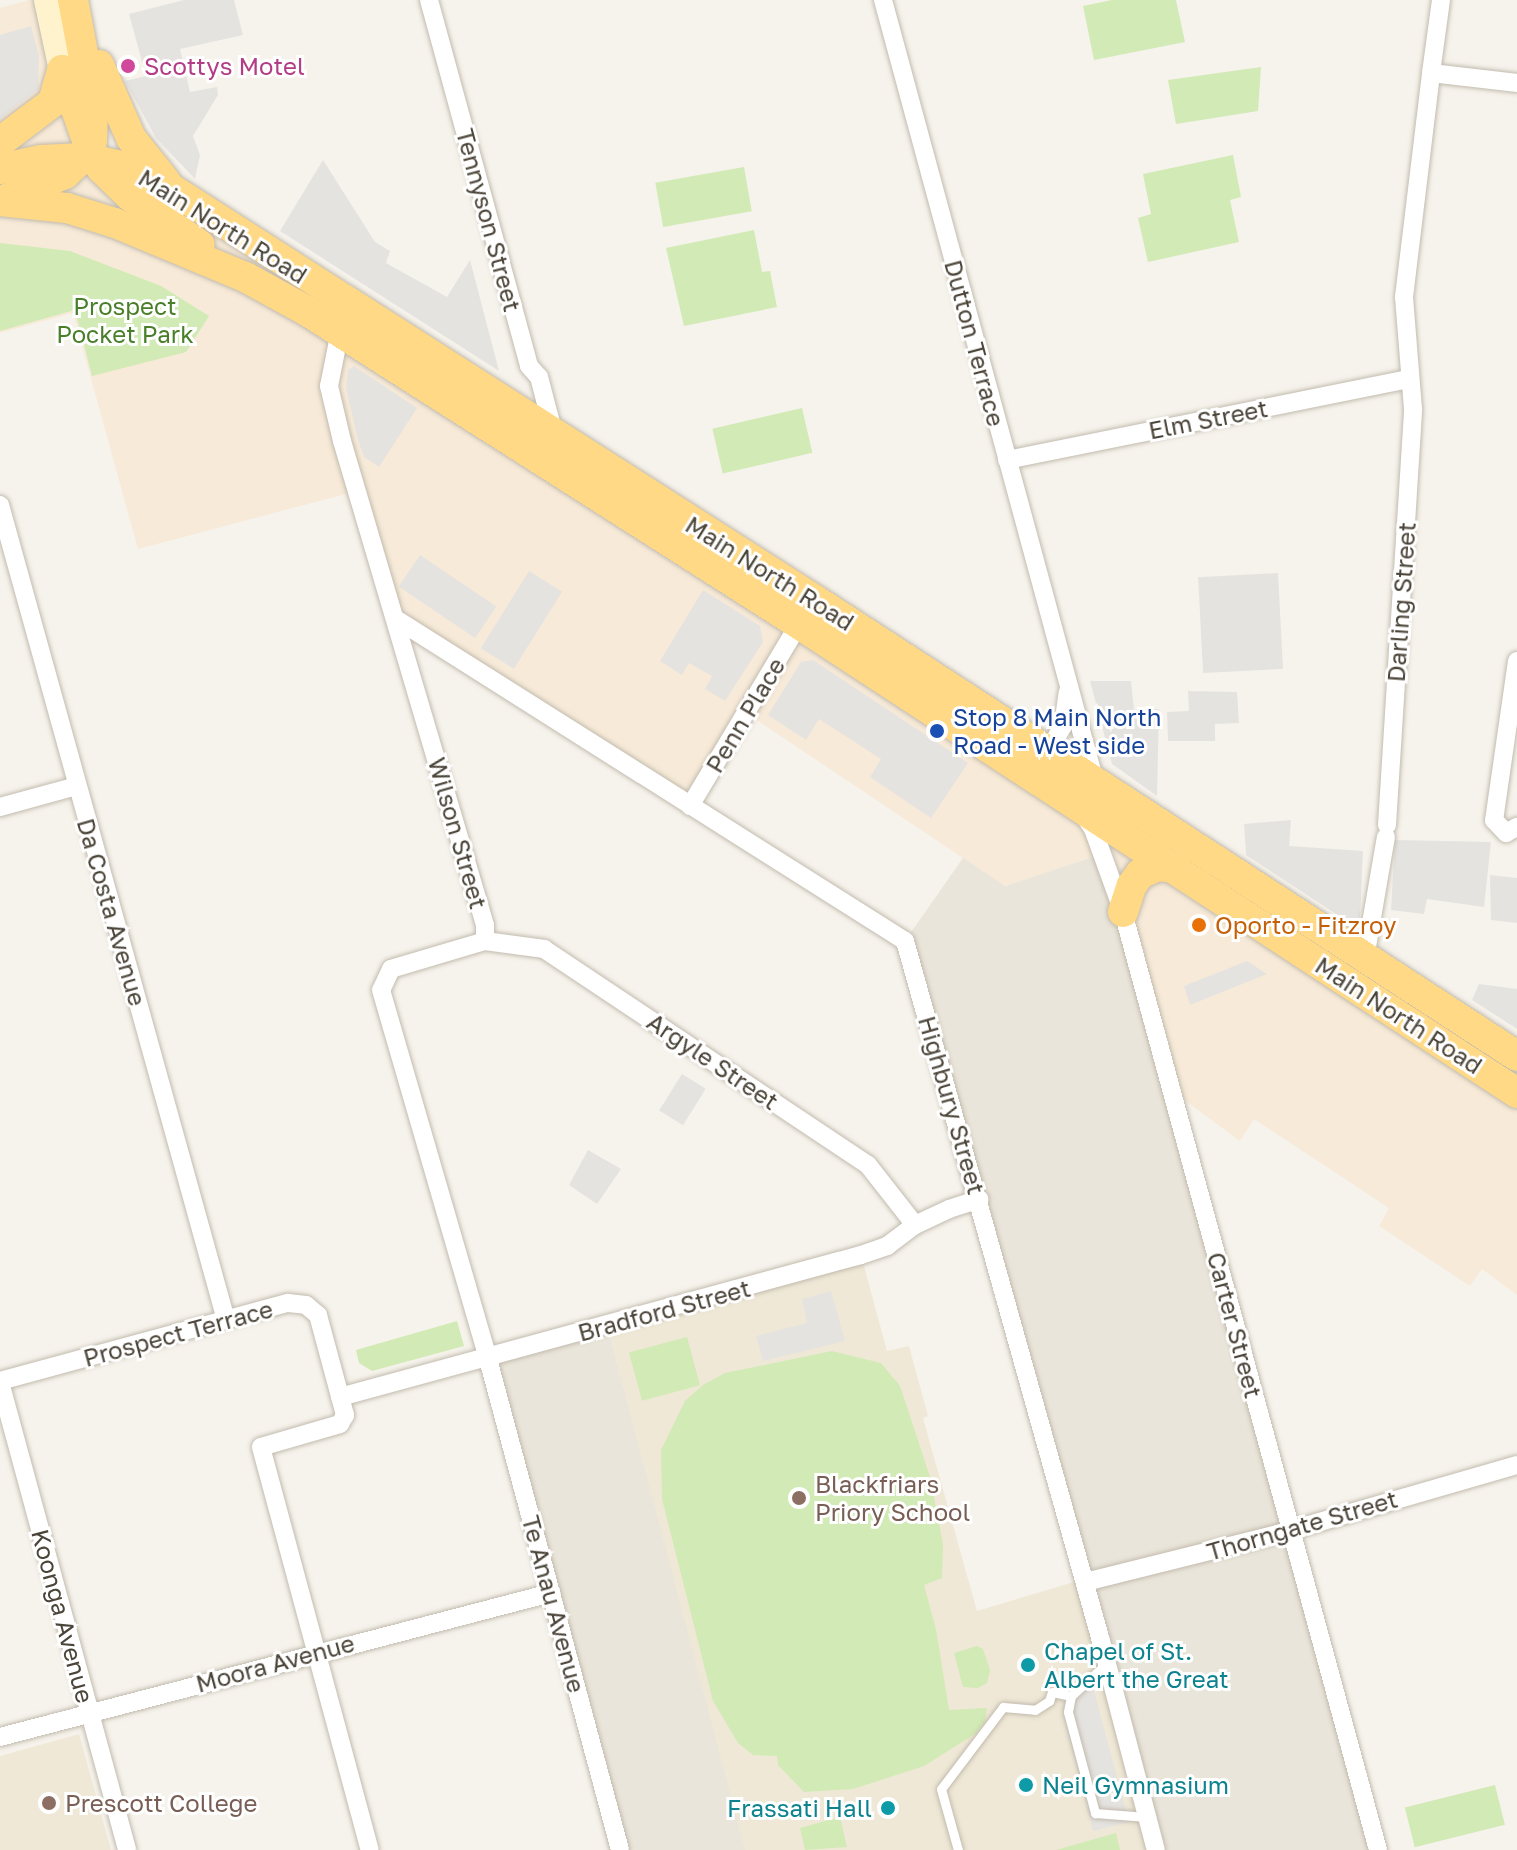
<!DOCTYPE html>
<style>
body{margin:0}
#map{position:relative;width:1517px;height:1850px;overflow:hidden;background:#f6f3ec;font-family:"Golos Text",sans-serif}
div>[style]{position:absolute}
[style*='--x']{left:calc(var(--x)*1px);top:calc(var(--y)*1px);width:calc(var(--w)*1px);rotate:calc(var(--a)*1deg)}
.residential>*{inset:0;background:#eae5da;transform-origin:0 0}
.commercial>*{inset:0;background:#f7ead8}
.education>*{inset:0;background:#efe8d6}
.green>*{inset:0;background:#d2eab5;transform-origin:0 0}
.parking>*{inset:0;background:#e5e3e0;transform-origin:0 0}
.roads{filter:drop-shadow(0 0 2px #c2bbae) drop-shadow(0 0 2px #c2bbae)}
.service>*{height:9px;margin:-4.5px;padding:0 4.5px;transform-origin:4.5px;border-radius:4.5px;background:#fff}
.minor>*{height:18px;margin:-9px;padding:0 9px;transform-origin:9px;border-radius:9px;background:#fff}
.secondary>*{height:26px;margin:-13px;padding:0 13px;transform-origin:13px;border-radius:13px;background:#fff3cd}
.trunk>*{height:30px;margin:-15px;padding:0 15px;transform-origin:15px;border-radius:15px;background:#ffd985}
.dots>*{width:22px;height:22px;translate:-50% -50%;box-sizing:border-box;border:4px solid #fff;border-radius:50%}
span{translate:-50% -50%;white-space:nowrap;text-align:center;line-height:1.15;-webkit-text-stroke:6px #fff;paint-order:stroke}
.hotel-label{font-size:24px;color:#b23c85}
.left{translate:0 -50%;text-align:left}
.street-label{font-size:24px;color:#4b4439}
.park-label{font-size:24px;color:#4a7f2a}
.transit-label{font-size:24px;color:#164399}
.food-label{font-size:24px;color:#c56008}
.education-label{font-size:24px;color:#785e54}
.culture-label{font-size:24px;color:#0d838f}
.right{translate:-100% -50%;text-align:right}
</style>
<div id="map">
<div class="residential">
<i style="clip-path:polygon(1102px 854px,1378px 1850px,1156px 1850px,905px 941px,965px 855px,1005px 886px)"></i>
<i style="left:607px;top:1325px;width:543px;height:124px;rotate:75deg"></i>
</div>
<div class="commercial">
<i style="clip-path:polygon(29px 0,68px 0,109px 152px,1517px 1071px,1517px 1295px,1482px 1269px,1470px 1286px,1379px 1226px,1389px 1208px,1254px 1119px,1240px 1141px,1183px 1099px,1113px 850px,1005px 886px,746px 713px,690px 806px,396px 619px,357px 491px,138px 549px,73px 313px,0 333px,0 8px)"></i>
</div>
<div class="education">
<i style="clip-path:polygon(861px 1255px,887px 1351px,909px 1346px,928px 1416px,923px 1418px,977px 1611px,1084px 1579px,1155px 1850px,745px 1850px,607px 1325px)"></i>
<i style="clip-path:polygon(79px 1734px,111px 1850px,0 1850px,0 1756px)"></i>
</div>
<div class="green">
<i style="clip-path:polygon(1112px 0,1176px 0,1185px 42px,1094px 60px,1083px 6px)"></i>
<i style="clip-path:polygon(1261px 67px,1258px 111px,1176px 124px,1168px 80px)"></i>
<i style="clip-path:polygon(1233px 155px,1241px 197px,1230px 200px,1239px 242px,1148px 262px,1138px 218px,1151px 214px,1143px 174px)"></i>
<i style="left:744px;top:167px;width:45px;height:90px;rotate:80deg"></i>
<i style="clip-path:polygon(754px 230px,762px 272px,770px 271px,777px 307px,684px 326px,666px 248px)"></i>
<i style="clip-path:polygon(0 243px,70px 251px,161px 286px,209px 316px,186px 352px,92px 376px,75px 310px,0 331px)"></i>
<i style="left:802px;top:408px;width:46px;height:92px;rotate:77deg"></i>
<i style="clip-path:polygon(457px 1321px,464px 1346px,372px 1371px,359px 1363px,356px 1350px)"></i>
<i style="left:687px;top:1337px;width:50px;height:60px;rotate:75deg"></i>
<i style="clip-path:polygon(832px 1351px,881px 1363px,900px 1386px,930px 1477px,943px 1544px,942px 1578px,924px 1585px,936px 1629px,949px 1710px,987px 1708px,985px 1722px,975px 1734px,924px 1766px,853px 1789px,804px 1792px,778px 1765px,777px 1756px,753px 1755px,738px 1743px,713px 1701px,662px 1499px,661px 1450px,685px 1401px,703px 1385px,725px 1373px)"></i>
<i style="clip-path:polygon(977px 1646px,983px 1649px,990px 1670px,987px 1683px,978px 1688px,963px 1687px,954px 1653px)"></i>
<i style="left:1495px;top:1785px;width:41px;height:93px;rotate:76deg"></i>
<i style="clip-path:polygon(840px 1817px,847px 1847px,805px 1850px,800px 1828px)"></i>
<i style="clip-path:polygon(1116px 1833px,1120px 1850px,1056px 1850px)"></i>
</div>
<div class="parking">
<i style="clip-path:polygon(184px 0,234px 0,243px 35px,180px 49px,190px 92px,217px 87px,218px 95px,193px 136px,200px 155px,195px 179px,156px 138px,125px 81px,146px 76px,129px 14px)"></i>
<i style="clip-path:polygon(31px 26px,39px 56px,38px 89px,0 119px,0 35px)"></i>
<i style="clip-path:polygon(323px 160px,375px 242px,390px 251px,386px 263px,447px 297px,470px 260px,499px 371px,280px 231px)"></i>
<i style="clip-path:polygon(354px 366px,417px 408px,379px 467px,364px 457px,358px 440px,346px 388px,348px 370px)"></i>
<i style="left:420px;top:555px;width:92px;height:38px;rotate:34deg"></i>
<i style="left:529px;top:571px;width:39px;height:91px;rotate:32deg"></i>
<i style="left:1278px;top:573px;width:96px;height:80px;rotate:87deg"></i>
<i style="clip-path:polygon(703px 590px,760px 626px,763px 642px,725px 701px,705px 689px,712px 676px,689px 663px,682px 675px,660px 661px)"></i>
<i style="clip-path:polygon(813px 660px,968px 763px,931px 818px,870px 777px,881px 759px,819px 719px,806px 740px,768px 715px,801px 662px)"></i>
<i style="clip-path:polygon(1090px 681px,1131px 681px,1134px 710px,1159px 709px,1157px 796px,1112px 764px)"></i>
<i style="clip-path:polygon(1188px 691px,1237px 692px,1239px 723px,1215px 724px,1215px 741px,1168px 741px,1167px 712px,1189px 711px)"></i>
<i style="clip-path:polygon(1291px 820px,1289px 846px,1363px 851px,1360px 918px,1350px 923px,1246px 855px,1244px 824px)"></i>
<i style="clip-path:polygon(1395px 840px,1491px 842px,1484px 907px,1427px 899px,1424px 914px,1391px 910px)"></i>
<i style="clip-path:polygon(1490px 875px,1517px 878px,1517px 923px,1491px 920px)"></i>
<i style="clip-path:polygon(1247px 961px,1267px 974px,1190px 1005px,1184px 986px)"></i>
<i style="clip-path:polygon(1479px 984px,1517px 989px,1517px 1029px,1472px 1000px)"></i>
<i style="left:682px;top:1074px;width:28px;height:43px;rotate:32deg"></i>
<i style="clip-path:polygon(588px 1150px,621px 1169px,597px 1204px,569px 1185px)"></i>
<i style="clip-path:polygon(831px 1291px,845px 1341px,763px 1361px,756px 1336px,807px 1323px,802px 1299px)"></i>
<i style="clip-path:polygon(1089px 1672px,1129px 1822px,1093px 1831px,1062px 1711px,1067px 1692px)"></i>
</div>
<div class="roads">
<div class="service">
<i style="--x:1106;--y:1664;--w:47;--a:137.6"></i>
<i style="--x:1071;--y:1696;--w:16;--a:101"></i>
<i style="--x:1068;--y:1712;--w:105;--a:75"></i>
<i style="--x:1095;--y:1813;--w:52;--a:4.4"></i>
<i style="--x:958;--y:1850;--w:63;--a:-105.6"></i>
<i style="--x:941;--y:1789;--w:103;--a:-52.9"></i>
<i style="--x:1003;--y:1707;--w:32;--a:5"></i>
<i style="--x:1035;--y:1710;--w:17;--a:-33"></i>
<i style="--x:1049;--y:1701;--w:9;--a:-72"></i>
<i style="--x:1052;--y:1692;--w:19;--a:12"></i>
</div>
<div class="minor">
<i style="--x:429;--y:0;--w:379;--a:74.7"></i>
<i style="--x:529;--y:366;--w:15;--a:48"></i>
<i style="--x:539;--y:377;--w:59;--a:75.3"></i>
<i style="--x:883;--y:0;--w:810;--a:74.83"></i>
<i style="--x:1441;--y:0;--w:74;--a:97.8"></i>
<i style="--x:1431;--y:73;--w:87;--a:6.6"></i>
<i style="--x:340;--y:331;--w:56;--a:101.3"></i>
<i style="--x:329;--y:386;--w:57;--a:76.7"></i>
<i style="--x:342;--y:441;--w:505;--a:73.54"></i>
<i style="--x:485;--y:925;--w:16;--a:90"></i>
<i style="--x:485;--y:941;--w:98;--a:163.4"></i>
<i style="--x:391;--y:969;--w:23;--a:115"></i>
<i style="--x:381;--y:990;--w:384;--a:73.8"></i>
<i style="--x:488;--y:1359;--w:508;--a:74.95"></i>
<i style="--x:1007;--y:460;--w:410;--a:-11.4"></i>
<i style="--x:0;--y:505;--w:846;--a:74.5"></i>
<i style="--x:396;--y:619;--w:602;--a:32.32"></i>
<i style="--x:905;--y:941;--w:727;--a:74.36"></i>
<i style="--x:1101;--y:1641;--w:216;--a:75.3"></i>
<i style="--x:1517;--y:661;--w:161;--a:98.2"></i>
<i style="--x:1494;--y:820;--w:18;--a:47"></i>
<i style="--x:1506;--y:833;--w:13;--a:-29"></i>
<i style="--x:1045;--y:757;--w:36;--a:-60"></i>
<i style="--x:1063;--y:726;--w:34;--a:-82"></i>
<i style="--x:690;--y:806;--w:212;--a:-59.1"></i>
<i style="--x:0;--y:807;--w:80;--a:-15.3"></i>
<i style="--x:1083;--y:814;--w:18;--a:56"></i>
<i style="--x:1093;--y:829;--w:88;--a:70.1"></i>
<i style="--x:1123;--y:912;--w:972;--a:74.79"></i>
<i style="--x:1387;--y:825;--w:417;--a:-86.4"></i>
<i style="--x:1413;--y:409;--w:112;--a:-94.6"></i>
<i style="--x:1404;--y:297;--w:226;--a:-83.1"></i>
<i style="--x:485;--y:941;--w:60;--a:7.7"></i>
<i style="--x:544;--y:949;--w:389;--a:33.7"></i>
<i style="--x:868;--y:1165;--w:76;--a:51.9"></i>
<i style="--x:1365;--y:958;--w:123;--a:-80.2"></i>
<i style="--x:0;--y:1381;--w:298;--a:-15.2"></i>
<i style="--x:288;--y:1303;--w:18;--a:6"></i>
<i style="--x:306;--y:1305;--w:16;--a:40"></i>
<i style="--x:318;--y:1315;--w:104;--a:74.9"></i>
<i style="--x:345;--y:1415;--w:10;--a:119"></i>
<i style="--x:340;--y:1424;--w:82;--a:163.8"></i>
<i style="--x:261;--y:1447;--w:417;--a:74.9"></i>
<i style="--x:0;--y:1382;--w:485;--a:74.8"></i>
<i style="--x:340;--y:1397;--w:540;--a:-15.25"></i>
<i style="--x:861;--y:1255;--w:28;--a:-19"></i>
<i style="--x:887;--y:1246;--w:35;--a:-37"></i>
<i style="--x:915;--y:1225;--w:38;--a:-25"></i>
<i style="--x:949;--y:1209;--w:32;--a:-18"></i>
<i style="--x:1085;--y:1582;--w:199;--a:-14"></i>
<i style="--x:1278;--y:1534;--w:249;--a:-16.1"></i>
<i style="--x:0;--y:1737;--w:570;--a:-14.65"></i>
</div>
<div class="secondary">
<i style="--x:47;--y:0;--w:72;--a:77.9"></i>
</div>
<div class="trunk">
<i style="--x:99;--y:65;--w:80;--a:66.3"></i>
<i style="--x:131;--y:138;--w:56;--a:51.5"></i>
<i style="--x:62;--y:70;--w:81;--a:70.4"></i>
<i style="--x:89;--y:146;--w:26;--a:61"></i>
<i style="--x:102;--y:169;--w:39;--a:44"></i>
<i style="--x:130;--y:196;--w:85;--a:35"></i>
<i style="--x:0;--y:142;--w:66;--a:-37"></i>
<i style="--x:53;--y:102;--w:33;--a:-74"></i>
<i style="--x:0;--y:169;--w:42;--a:-12.4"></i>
<i style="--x:41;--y:160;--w:41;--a:-2.8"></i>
<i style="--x:82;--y:158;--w:41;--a:11.3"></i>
<i style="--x:122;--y:166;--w:43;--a:23"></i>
<i style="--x:162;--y:183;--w:775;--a:32.56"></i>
<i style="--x:815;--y:600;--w:837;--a:33.01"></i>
<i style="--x:8;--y:198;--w:62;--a:-22.8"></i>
<i style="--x:65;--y:174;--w:23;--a:-43"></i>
<i style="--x:82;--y:158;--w:21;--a:-61"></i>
<i style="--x:92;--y:140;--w:34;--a:-88"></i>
<i style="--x:93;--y:106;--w:108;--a:-100.7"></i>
<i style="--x:0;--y:201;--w:67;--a:6"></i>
<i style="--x:67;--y:208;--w:50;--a:17.4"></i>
<i style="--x:115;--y:223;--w:143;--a:22.6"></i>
<i style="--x:247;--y:278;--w:68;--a:28.8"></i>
<i style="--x:307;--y:311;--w:583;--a:32.46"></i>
<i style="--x:799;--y:624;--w:858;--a:33.15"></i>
<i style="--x:1123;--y:912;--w:28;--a:-72"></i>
<i style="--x:1132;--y:885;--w:14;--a:-54"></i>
<i style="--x:1140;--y:874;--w:20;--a:-24"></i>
<i style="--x:1158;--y:866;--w:19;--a:6"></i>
</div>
</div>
<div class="dots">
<i style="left:128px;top:66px;background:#d1479c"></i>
<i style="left:937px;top:731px;background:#1a4fb4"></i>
<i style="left:1199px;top:925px;background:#e8710a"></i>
<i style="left:799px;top:1498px;background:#8d6e63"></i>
<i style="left:1028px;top:1665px;background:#0f9aa8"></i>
<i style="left:1026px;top:1785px;background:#0f9aa8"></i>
<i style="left:49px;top:1803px;background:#8d6e63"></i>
<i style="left:888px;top:1808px;background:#0f9aa8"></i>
</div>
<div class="hotel-label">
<span class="left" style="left:144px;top:66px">Scottys Motel</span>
</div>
<div class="street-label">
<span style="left:489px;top:220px;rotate:75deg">Tennyson Street</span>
<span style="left:223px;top:226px;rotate:32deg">Main North Road</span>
<span style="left:975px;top:343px;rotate:75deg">Dutton Terrace</span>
<span style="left:1208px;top:419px;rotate:-11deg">Elm Street</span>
<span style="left:770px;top:573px;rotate:32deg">Main North Road</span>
<span style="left:1401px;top:602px;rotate:-86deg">Darling Street</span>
<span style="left:745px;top:715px;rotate:-59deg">Penn Place</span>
<span style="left:458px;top:833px;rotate:74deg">Wilson Street</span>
<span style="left:112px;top:912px;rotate:74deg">Da Costa Avenue</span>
<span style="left:1399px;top:1015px;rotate:33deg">Main North Road</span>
<span style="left:713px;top:1061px;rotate:34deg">Argyle Street</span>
<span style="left:952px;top:1105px;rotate:74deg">Highbury Street</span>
<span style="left:664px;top:1310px;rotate:-15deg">Bradford Street</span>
<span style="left:1235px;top:1325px;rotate:75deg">Carter Street</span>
<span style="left:178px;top:1333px;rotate:-15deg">Prospect Terrace</span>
<span style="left:1302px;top:1525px;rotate:-16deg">Thorngate Street</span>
<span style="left:554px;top:1604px;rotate:75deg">Te Anau Avenue</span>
<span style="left:63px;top:1616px;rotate:75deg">Koonga Avenue</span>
<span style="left:275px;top:1663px;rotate:-15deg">Moora Avenue</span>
</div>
<div class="park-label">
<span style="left:125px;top:320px">Prospect<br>Pocket Park</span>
</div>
<div class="transit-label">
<span class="left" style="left:953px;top:731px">Stop 8 Main North<br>Road - West side</span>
</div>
<div class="food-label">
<span class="left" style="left:1215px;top:925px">Oporto - Fitzroy</span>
</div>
<div class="education-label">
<span class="left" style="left:815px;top:1498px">Blackfriars<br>Priory School</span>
<span class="left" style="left:65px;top:1803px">Prescott College</span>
</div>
<div class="culture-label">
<span class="left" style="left:1044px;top:1665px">Chapel of St.<br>Albert the Great</span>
<span class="left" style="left:1042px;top:1785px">Neil Gymnasium</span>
<span class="right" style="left:872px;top:1808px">Frassati Hall</span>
</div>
</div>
